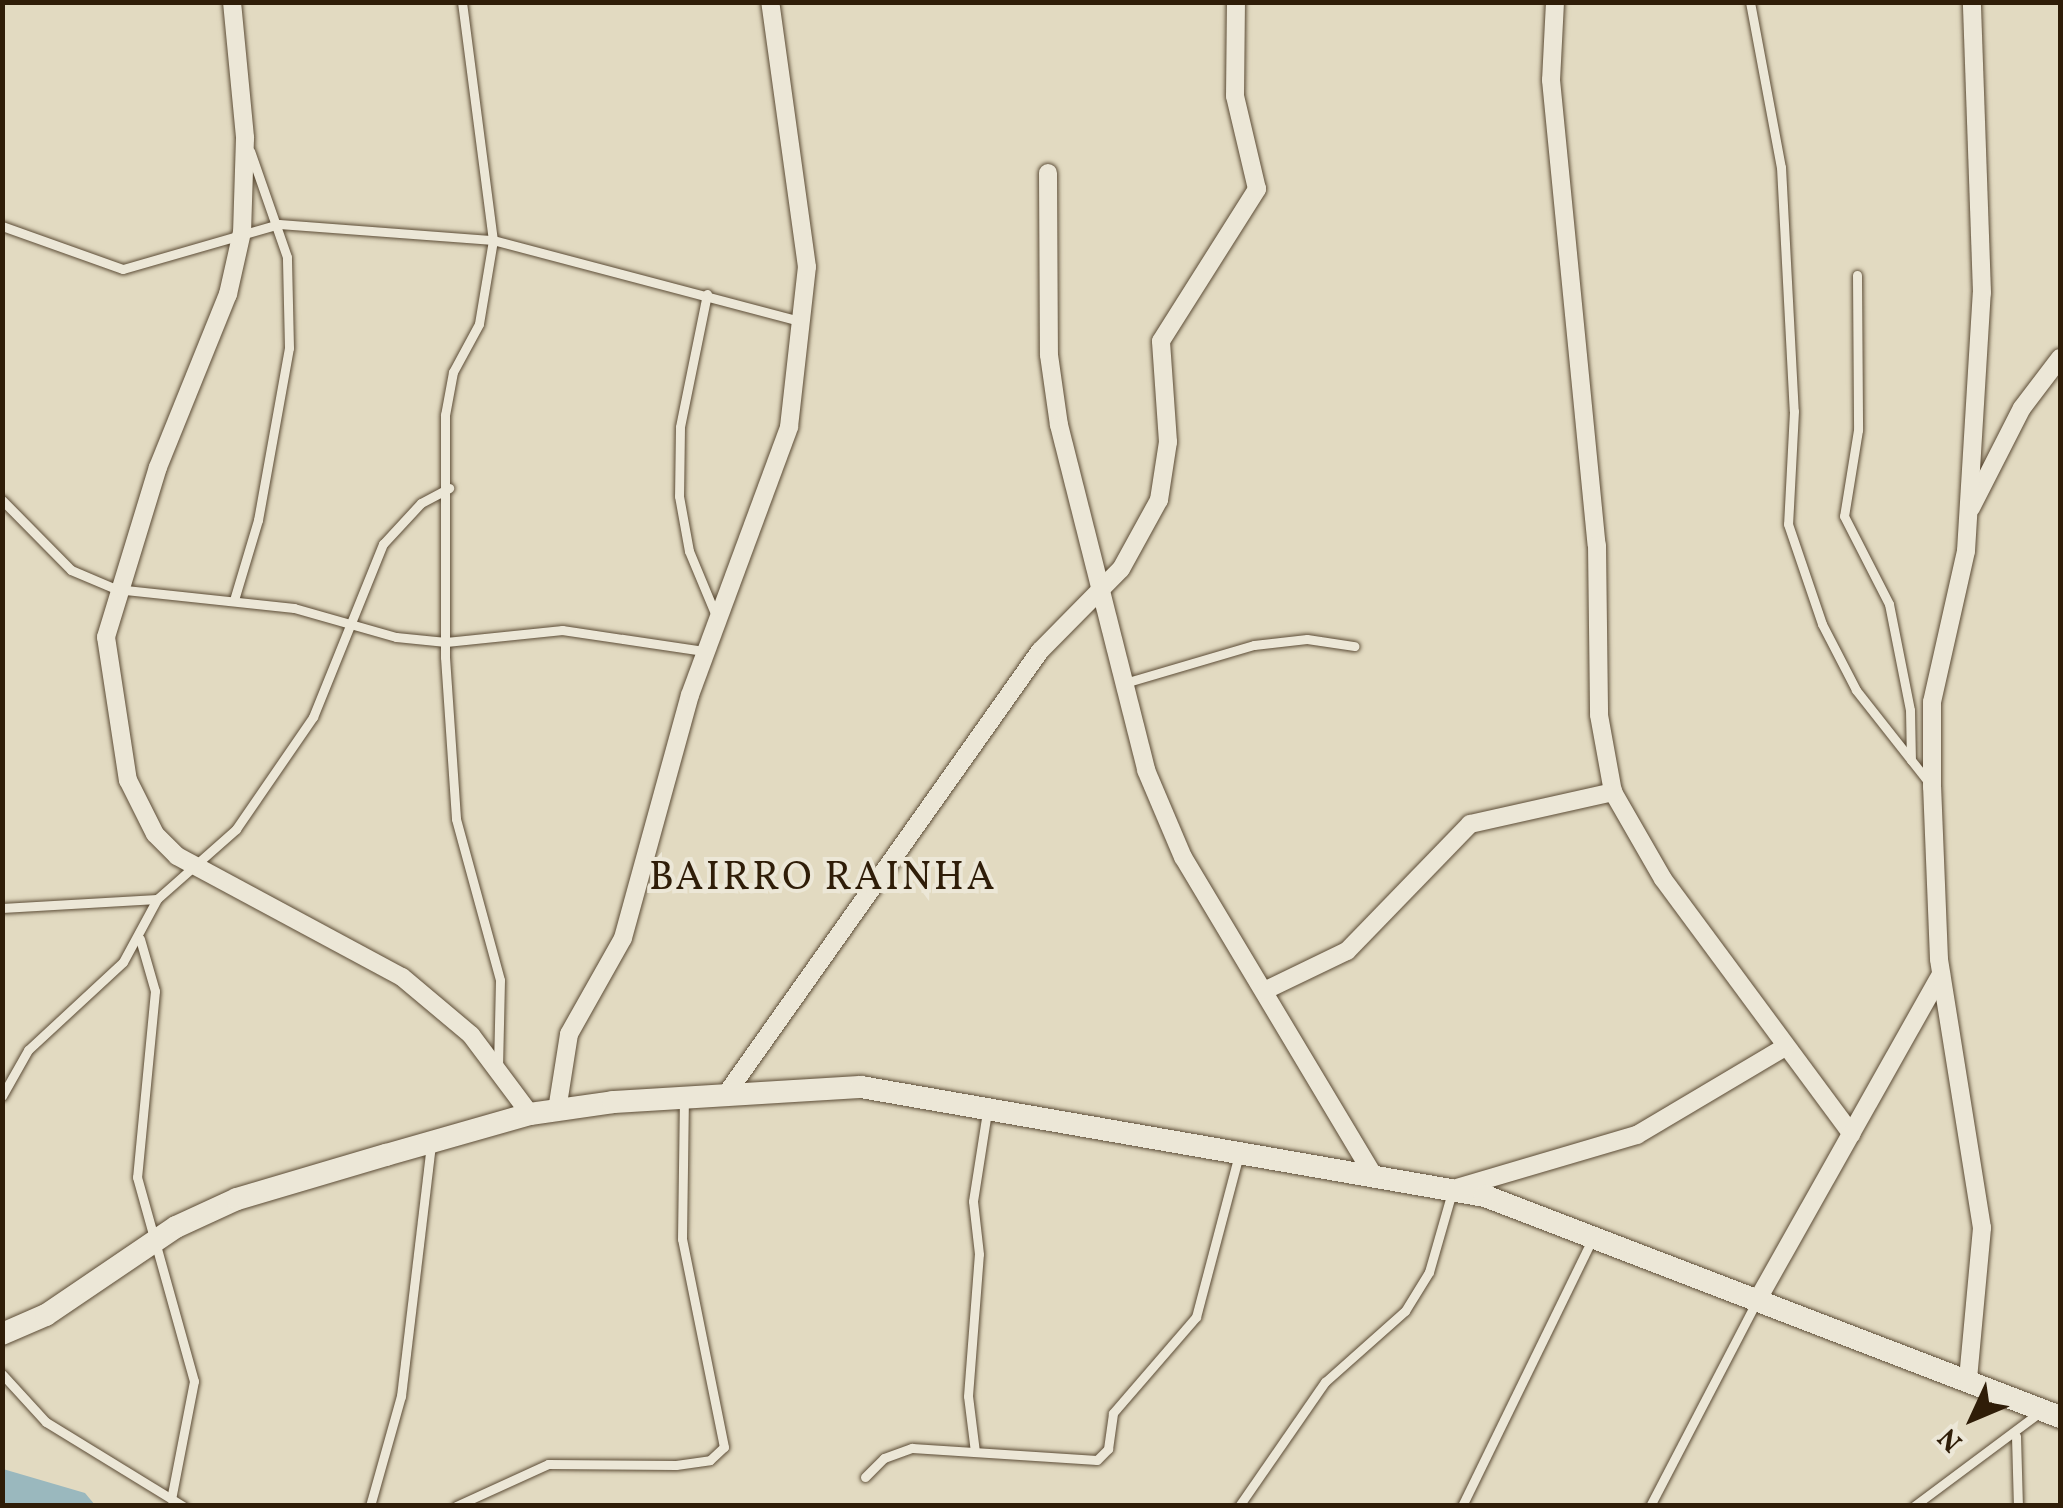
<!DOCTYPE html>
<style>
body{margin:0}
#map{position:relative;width:2063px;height:1508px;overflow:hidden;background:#e2dac1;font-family:Vollkorn,serif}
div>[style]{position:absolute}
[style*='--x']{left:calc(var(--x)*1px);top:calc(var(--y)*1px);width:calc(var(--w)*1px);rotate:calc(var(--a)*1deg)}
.water>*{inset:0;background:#9ab8be}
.roads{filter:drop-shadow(0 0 2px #5c4c36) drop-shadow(0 0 2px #5c4c36)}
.service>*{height:9px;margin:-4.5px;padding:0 4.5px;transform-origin:4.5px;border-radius:4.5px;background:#ece7d7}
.minor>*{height:18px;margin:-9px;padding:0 9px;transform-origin:9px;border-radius:9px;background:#ece7d7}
.tertiary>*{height:22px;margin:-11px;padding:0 11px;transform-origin:11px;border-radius:11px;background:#ece7d7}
span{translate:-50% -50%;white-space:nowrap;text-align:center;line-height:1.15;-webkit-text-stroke:8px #ece7d7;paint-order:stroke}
.quarter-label{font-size:40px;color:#2f1d08;letter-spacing:2.5px}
.frame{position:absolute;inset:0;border:5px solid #2f1d08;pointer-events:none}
.north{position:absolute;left:1923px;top:1368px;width:100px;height:100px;-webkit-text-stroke:8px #ece7d7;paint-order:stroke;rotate:226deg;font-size:28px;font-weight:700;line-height:40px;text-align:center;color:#2f1d08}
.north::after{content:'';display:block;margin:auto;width:35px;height:45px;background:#2f1d08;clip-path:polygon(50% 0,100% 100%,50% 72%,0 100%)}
</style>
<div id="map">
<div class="water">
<i style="clip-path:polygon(3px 1469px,85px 1493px,95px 1505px,3px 1505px)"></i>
</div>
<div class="roads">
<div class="service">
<i style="--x:462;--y:2;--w:240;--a:82.6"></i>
<i style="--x:493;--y:240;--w:85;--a:99.5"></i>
<i style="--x:479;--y:324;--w:55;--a:118.4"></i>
<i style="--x:453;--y:372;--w:44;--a:100.5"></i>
<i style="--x:445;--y:415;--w:242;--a:90"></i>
<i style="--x:445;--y:657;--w:162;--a:86.1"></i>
<i style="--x:456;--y:819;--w:167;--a:74.7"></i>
<i style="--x:500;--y:980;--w:87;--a:91.3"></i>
<i style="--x:1750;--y:2;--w:168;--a:79.4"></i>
<i style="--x:1781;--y:167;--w:244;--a:87"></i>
<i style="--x:1794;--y:411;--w:113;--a:93"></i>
<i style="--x:1788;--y:524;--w:106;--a:71.2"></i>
<i style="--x:1822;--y:624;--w:74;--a:62.7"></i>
<i style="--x:1856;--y:690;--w:120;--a:51.8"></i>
<i style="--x:2;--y:226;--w:128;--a:19.6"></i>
<i style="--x:123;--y:269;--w:162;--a:-16.1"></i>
<i style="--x:279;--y:224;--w:215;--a:4.3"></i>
<i style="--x:493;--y:240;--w:318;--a:14.8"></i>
<i style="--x:1857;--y:275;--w:155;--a:89.6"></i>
<i style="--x:1858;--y:430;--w:87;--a:99.2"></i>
<i style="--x:1844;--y:516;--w:99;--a:62.9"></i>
<i style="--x:1889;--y:604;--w:108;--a:78.8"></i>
<i style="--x:1910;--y:710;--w:50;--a:88.9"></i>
<i style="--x:707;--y:294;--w:136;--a:101.5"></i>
<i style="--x:680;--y:427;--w:69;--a:90.8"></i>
<i style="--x:679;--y:496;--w:56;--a:79.7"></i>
<i style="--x:689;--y:551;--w:70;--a:67.4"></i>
<i style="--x:2;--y:500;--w:98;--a:45.4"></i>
<i style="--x:71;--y:570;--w:49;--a:22.9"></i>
<i style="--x:116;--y:589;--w:179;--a:6.1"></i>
<i style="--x:294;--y:608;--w:106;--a:15.9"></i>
<i style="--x:396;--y:637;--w:50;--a:5.7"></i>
<i style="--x:446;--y:642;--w:117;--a:-5.9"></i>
<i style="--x:562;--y:630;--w:145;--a:8.4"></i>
<i style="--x:234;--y:600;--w:84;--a:-73.3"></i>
<i style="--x:258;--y:520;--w:175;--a:-79.8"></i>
<i style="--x:289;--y:348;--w:91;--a:-91.3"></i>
<i style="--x:287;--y:257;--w:112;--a:-109.2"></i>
<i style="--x:1128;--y:682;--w:131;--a:-16.4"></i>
<i style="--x:1254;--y:645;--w:53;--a:-6.5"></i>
<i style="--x:1307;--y:639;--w:48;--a:8.5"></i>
<i style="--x:2;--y:908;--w:155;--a:-3.3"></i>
<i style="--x:140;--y:939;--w:54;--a:73.9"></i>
<i style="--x:155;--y:991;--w:187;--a:95.5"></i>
<i style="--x:137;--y:1177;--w:212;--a:74.4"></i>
<i style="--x:194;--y:1381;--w:120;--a:101"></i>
<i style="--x:2;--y:1096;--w:53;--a:-60.5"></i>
<i style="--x:28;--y:1050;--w:129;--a:-42.8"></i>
<i style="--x:123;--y:962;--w:72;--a:-61.6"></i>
<i style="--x:157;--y:899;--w:106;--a:-41.5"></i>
<i style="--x:236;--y:829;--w:136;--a:-55.5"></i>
<i style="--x:313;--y:717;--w:187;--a:-68"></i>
<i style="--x:383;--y:544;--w:56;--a:-47.2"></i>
<i style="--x:421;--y:503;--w:32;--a:-28"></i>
<i style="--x:2;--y:1374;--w:65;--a:47.5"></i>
<i style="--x:46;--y:1422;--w:161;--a:31.5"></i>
<i style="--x:2016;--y:1436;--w:70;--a:88.4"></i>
<i style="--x:975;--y:1452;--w:56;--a:-97.1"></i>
<i style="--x:968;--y:1396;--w:142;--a:-85.6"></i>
<i style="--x:979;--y:1254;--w:53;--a:-96.5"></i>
<i style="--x:973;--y:1201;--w:90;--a:-81.1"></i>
<i style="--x:865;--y:1477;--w:27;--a:-45"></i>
<i style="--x:884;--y:1458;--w:30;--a:-20"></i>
<i style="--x:912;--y:1448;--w:185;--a:3.7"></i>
<i style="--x:1097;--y:1460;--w:16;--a:-45"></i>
<i style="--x:1108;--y:1449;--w:36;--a:-82"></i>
<i style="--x:1113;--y:1413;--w:127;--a:-49.2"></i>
<i style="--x:1196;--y:1317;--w:169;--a:-75.2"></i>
<i style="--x:370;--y:1506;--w:114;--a:-74.3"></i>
<i style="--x:401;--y:1396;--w:254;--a:-83.2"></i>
<i style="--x:456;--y:1506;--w:101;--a:-24.5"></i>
<i style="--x:548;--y:1464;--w:128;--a:0.4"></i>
<i style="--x:676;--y:1465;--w:34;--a:-8"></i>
<i style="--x:710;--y:1460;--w:19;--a:-43"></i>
<i style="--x:724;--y:1447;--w:212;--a:-101.4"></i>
<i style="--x:682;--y:1239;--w:141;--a:-89.2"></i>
<i style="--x:1239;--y:1506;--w:151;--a:-55.3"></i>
<i style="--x:1325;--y:1382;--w:107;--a:-41.6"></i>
<i style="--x:1405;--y:1311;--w:46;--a:-58.4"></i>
<i style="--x:1429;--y:1272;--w:83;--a:-74"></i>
<i style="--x:1462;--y:1506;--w:298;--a:-64"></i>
<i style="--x:1650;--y:1506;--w:228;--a:-62.5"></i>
<i style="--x:1914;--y:1506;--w:157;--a:-36.7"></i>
</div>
<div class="minor">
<i style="--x:232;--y:2;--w:137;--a:84.5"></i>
<i style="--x:245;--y:138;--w:94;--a:91.8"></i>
<i style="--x:242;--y:232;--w:64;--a:102.7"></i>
<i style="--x:228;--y:294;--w:187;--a:112"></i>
<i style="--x:158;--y:467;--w:178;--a:107"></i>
<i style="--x:106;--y:637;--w:145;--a:81.3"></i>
<i style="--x:128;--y:780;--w:60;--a:63.4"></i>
<i style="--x:155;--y:834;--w:31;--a:45"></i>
<i style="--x:177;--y:856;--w:255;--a:28.3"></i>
<i style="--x:402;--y:977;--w:90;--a:40"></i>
<i style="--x:471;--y:1035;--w:99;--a:53.2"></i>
<i style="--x:1555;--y:2;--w:78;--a:92.9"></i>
<i style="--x:1551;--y:80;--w:467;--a:84.4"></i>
<i style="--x:1597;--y:545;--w:170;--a:89.3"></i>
<i style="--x:1599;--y:715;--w:78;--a:79.7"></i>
<i style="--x:1613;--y:792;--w:100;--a:60.1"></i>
<i style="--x:1663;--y:879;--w:317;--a:53.5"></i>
<i style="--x:1048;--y:173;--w:182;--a:89.7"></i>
<i style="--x:1049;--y:355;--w:71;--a:81.9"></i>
<i style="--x:1059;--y:425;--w:356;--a:75.8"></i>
<i style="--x:1146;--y:770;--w:95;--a:67"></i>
<i style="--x:1183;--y:857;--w:368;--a:59.1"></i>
<i style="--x:1971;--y:508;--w:112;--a:-63"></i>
<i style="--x:2022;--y:408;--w:63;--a:-52.8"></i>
<i style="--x:1266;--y:990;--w:90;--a:-25.7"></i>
<i style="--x:1347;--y:951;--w:177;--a:-45.9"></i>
<i style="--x:1470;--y:824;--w:147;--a:-12.6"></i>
<i style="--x:727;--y:1093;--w:542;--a:-54.7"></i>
<i style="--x:1040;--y:651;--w:115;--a:-45.4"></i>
<i style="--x:1121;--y:569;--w:79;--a:-61.2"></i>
<i style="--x:1159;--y:500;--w:59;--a:-81.2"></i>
<i style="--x:1168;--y:442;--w:101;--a:-94"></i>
<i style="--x:1161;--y:341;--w:180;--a:-57.7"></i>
<i style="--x:1257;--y:189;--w:96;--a:-103.3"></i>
<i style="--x:1235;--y:96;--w:94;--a:-89.4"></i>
<i style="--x:557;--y:1110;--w:77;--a:-81"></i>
<i style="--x:569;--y:1034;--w:110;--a:-60.6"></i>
<i style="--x:623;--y:938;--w:252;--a:-74.6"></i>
<i style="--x:690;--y:695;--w:286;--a:-69.7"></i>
<i style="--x:789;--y:427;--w:161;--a:-83.6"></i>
<i style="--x:807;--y:267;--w:268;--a:-97.9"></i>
<i style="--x:1453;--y:1189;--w:192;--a:-16.4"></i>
<i style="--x:1637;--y:1135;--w:172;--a:-30.7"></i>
<i style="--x:1758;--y:1299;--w:373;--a:-60.6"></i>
<i style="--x:1968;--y:1379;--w:152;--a:-84.7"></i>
<i style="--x:1982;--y:1228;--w:272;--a:-99.1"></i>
<i style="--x:1939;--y:959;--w:172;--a:-92.3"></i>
<i style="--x:1932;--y:787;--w:85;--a:-90"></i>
<i style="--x:1932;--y:702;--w:155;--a:-77.3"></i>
<i style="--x:1966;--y:551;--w:258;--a:-86.5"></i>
<i style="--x:1982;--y:293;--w:291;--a:-92"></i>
</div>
<div class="tertiary">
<i style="--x:2;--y:1334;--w:48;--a:-23.4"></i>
<i style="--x:46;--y:1315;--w:157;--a:-34.1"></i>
<i style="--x:176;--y:1227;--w:67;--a:-24.7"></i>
<i style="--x:237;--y:1199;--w:155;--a:-16.5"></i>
<i style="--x:386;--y:1155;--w:150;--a:-15.9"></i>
<i style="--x:530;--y:1114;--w:84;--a:-8.2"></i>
<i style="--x:613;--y:1102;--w:248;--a:-3.5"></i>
<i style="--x:861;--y:1087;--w:633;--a:9.91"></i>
<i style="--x:1485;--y:1196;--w:616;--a:21.02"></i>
</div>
</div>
<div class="quarter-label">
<span style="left:823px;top:879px">BAIRRO RAINHA</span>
</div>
<div class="frame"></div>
<div class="north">N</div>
</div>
